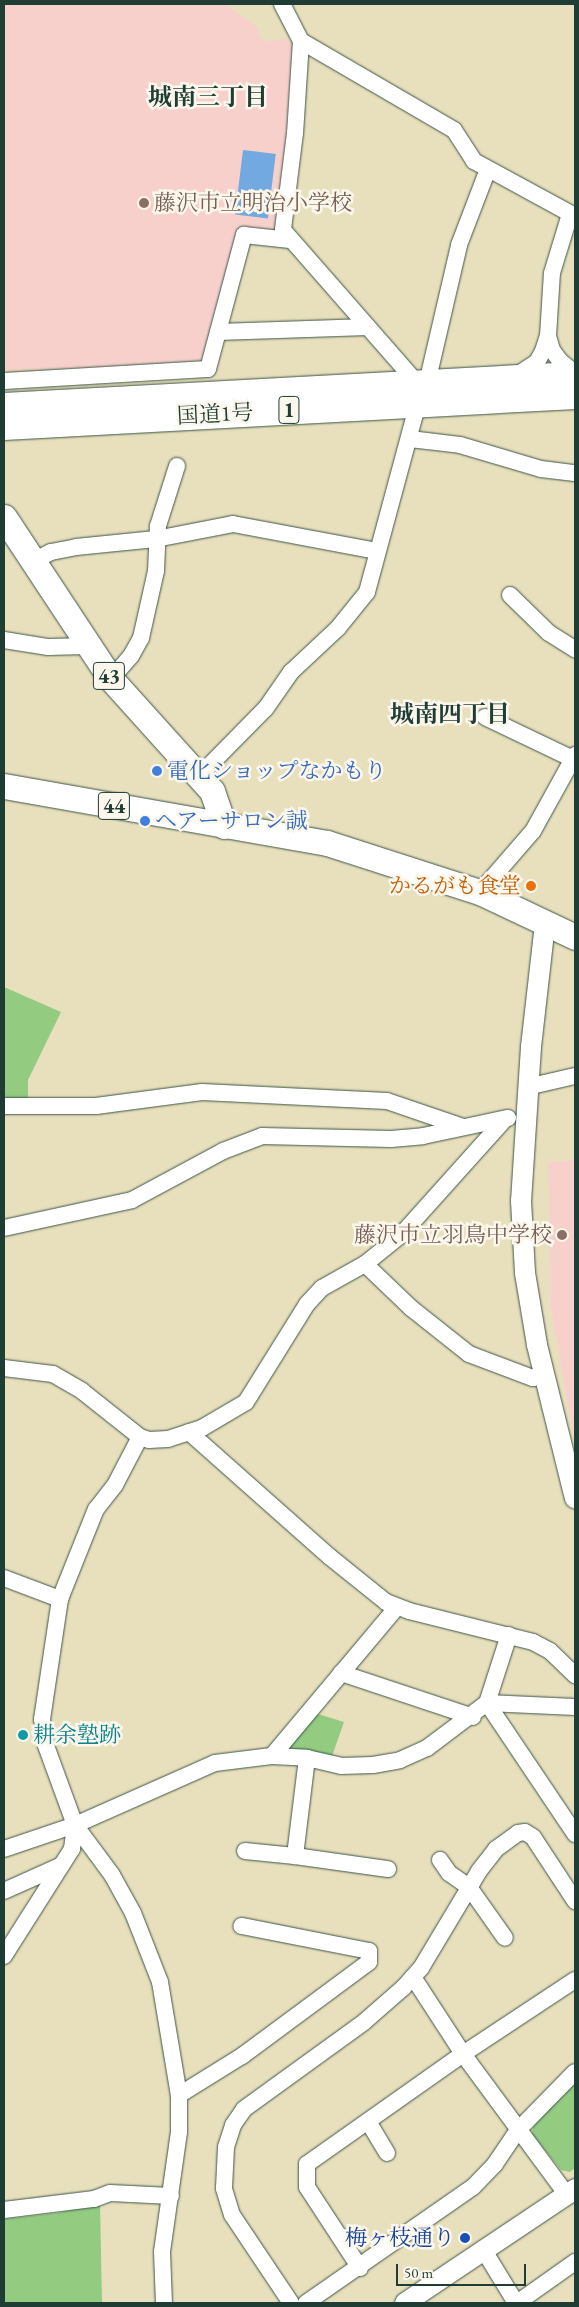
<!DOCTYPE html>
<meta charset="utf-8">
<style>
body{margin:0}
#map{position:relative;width:579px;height:2307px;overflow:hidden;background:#e8e0bc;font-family:"EB Garamond","Noto Serif JP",serif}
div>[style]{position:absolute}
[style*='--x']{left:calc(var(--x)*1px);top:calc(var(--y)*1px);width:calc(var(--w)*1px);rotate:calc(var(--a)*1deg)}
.built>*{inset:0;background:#f7d0cb}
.green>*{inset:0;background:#93cc80}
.water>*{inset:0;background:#72a9e1;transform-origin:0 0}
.roads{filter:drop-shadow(0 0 1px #3d5548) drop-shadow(0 0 1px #3d5548)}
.minor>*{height:16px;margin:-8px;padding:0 8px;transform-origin:8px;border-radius:8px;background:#fff}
.tertiary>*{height:20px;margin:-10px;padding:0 10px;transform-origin:10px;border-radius:10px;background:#fff}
.primary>*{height:25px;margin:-12.5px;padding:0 12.5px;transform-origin:12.5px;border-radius:12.5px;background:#fff}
.trunk>*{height:26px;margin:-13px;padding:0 13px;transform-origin:13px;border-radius:13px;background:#fff}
.dots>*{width:14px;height:14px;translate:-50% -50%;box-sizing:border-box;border:2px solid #fbf7ec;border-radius:50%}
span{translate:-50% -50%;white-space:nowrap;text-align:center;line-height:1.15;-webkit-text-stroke:5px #fbf7ec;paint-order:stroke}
.shield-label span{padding:1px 4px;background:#fbf7ec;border:1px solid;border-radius:4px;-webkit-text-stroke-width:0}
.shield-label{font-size:21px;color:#1f3d34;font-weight:700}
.education-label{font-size:22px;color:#785e54}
.left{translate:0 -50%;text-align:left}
.right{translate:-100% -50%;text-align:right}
.street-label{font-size:22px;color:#1f3d34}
.shop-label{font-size:22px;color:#366cbe}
.food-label{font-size:22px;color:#c56008}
.culture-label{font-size:22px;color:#0d838f}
.transit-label{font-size:22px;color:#164399}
.neighbourhood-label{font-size:24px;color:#1f3d34;font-weight:700}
.frame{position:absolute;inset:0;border:5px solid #1f3d34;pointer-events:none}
.scale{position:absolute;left:396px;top:2264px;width:130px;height:22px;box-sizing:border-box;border:2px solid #1f3d34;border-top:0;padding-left:6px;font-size:15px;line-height:18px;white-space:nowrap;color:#1f3d34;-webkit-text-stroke:4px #fbf7ec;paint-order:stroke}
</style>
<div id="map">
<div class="built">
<i style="clip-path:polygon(10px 4px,225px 4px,257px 27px,262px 41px,288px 39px,293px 47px,294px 96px,279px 232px,239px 227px,228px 295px,204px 365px,4px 370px,4px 5px)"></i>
<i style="clip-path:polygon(575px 1160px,575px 1446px,551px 1308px,548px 1162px)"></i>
</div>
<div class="green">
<i style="clip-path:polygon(4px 987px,61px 1012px,28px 1080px,28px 1100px,4px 1099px)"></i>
<i style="clip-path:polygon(315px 1713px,344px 1722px,331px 1759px,282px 1752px)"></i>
<i style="clip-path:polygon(575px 2082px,575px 2168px,570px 2172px,561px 2170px,532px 2134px,533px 2127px,550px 2107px)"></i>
<i style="clip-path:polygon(100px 2203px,102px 2303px,4px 2303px,4px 2219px,58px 2213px)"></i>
</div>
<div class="water">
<i style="left:243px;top:150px;width:33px;height:65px;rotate:7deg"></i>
</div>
<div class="roads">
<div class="minor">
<i style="--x:282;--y:4;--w:42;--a:62.8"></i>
<i style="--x:301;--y:41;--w:92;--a:93.7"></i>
<i style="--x:295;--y:133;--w:98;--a:97.1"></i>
<i style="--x:283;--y:230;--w:205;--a:48.8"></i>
<i style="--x:301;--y:41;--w:177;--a:30.2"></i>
<i style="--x:454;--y:130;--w:37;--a:57"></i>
<i style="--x:474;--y:161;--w:115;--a:28.6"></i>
<i style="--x:218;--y:332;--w:150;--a:-1.9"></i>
<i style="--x:548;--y:336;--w:15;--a:74"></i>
<i style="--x:552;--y:350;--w:14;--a:54"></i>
<i style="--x:560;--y:361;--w:19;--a:39"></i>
<i style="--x:517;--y:375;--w:24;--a:-33"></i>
<i style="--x:537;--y:362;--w:13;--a:-61"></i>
<i style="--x:543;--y:351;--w:16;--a:-72"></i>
<i style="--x:548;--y:336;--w:63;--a:-86.4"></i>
<i style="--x:552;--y:273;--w:62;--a:-73"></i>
<i style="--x:4;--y:381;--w:204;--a:-3.4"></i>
<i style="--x:208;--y:369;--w:139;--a:-75"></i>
<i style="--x:244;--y:235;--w:46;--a:6.2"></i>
<i style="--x:427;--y:383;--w:142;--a:-76.9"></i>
<i style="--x:459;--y:245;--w:81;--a:-69.1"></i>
<i style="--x:410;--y:439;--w:50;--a:6.8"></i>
<i style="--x:460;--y:445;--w:84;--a:16.5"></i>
<i style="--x:541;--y:469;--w:34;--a:7"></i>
<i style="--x:32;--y:562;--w:21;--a:-28"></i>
<i style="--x:51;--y:552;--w:25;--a:-11"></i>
<i style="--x:76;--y:547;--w:80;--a:-5.7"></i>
<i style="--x:156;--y:539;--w:78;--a:-11"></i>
<i style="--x:233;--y:524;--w:147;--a:10.6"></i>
<i style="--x:510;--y:595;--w:54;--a:44.3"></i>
<i style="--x:549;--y:633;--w:31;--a:32"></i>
<i style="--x:4;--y:640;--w:45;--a:9"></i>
<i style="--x:48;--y:647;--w:40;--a:-1.4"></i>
<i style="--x:111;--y:679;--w:30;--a:-49"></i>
<i style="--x:131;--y:656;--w:21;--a:-61"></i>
<i style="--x:141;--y:638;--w:69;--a:-77.4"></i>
<i style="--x:156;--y:571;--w:45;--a:-87.5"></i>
<i style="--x:158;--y:526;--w:63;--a:-72.4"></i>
<i style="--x:485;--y:717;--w:98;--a:25.5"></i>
<i style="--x:197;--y:778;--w:98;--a:-45.4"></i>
<i style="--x:266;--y:708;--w:44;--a:-55.2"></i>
<i style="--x:291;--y:672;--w:64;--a:-43.1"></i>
<i style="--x:338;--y:628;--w:46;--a:-51.1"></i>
<i style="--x:367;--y:592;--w:196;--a:-74.9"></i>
<i style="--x:480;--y:892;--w:81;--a:-49"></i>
<i style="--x:533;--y:831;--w:87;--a:-61.1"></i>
<i style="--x:527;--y:1087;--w:49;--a:-12.9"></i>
<i style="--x:4;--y:1106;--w:92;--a:0"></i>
<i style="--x:96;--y:1106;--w:107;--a:-7.5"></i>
<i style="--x:202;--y:1092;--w:185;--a:2.8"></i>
<i style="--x:387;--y:1101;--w:80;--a:18.9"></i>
<i style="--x:4;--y:1228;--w:131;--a:-12.3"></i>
<i style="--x:132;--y:1200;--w:103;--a:-28.3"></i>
<i style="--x:223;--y:1151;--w:42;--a:-21"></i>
<i style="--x:262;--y:1136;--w:129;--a:1.3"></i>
<i style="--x:391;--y:1139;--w:32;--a:-5"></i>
<i style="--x:423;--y:1136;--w:87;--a:-12"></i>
<i style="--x:365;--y:1264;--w:64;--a:43.7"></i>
<i style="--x:411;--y:1308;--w:74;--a:38.4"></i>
<i style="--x:469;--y:1354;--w:68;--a:20.6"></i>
<i style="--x:533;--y:1378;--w:12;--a:-9"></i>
<i style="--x:4;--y:1368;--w:49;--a:7"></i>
<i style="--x:53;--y:1374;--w:34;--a:30"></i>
<i style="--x:82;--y:1391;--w:74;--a:38.4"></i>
<i style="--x:140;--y:1437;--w:9;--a:18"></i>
<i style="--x:149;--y:1440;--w:19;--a:-3"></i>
<i style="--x:168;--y:1439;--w:36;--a:-18"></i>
<i style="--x:202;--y:1428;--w:51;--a:-30.6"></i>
<i style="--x:246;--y:1402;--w:115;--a:-58.1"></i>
<i style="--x:307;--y:1304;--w:22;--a:-47"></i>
<i style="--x:322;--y:1288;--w:49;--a:-29.2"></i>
<i style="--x:365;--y:1264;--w:46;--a:-38.9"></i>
<i style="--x:401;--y:1235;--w:156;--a:-48.1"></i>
<i style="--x:189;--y:1432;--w:188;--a:41.6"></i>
<i style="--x:330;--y:1557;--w:72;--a:38.8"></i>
<i style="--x:386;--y:1602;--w:25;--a:21"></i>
<i style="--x:409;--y:1611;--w:128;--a:14"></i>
<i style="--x:533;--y:1642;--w:19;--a:28"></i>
<i style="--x:550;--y:1651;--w:35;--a:44"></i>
<i style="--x:140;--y:1437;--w:54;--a:117.5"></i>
<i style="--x:115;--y:1485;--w:31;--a:128"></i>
<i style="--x:96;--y:1509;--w:97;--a:111.8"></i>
<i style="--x:60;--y:1599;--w:121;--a:98.5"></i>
<i style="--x:42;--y:1719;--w:24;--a:83"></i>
<i style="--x:45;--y:1743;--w:87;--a:69.9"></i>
<i style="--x:75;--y:1825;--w:62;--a:53.5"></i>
<i style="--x:112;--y:1875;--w:43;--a:61.1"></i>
<i style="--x:133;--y:1913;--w:74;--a:68.6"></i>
<i style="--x:160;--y:1982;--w:115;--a:80.5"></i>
<i style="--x:179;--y:2095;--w:37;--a:90"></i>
<i style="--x:179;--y:2132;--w:121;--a:98.1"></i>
<i style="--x:162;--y:2252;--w:51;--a:87.8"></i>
<i style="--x:4;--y:1578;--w:60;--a:20.6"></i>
<i style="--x:509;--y:1635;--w:71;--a:107.9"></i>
<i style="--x:487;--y:1703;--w:158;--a:56.1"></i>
<i style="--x:341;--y:1673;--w:139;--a:18.4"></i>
<i style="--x:272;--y:1756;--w:193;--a:-50"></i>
<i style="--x:307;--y:1758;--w:99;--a:97"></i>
<i style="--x:295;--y:1856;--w:94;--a:8"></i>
<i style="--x:4;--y:1849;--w:75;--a:-18.7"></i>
<i style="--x:75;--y:1825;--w:153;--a:-23.9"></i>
<i style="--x:215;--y:1763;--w:57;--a:-7"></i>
<i style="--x:272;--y:1756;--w:35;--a:3"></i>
<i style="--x:307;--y:1758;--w:35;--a:13"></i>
<i style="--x:341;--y:1766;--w:32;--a:-2"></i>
<i style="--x:373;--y:1765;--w:27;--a:-10"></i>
<i style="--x:400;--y:1760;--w:30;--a:-24"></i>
<i style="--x:427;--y:1748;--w:75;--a:-36.9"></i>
<i style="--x:487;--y:1703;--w:88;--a:2.6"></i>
<i style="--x:245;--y:1851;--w:50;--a:5.7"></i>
<i style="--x:440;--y:1860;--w:16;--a:55"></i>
<i style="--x:449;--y:1873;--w:24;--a:35"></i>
<i style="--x:469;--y:1887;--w:62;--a:54.8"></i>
<i style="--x:4;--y:1891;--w:61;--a:-24.1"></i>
<i style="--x:4;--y:1956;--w:127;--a:-57.6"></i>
<i style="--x:72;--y:1849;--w:24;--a:-83"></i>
<i style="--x:413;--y:1977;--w:92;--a:57"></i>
<i style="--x:463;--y:2054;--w:175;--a:53.6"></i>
<i style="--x:179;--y:2095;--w:74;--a:-31.8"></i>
<i style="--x:242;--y:2056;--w:158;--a:-36.5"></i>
<i style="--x:369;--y:1962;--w:11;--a:-90"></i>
<i style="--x:369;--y:1951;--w:130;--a:-168.9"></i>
<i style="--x:369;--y:2123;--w:35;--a:59"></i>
<i style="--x:4;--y:2210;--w:91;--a:-7"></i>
<i style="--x:94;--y:2199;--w:17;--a:-21"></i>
<i style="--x:110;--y:2193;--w:61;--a:2.8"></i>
<i style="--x:483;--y:2249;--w:63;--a:58.6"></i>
<i style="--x:360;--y:2268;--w:97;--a:-123.2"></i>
<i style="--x:307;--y:2187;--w:23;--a:-90"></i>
<i style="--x:307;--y:2164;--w:191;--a:-35.2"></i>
<i style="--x:463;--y:2054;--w:134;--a:-33.5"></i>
<i style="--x:291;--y:2303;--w:106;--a:-123.8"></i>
<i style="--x:232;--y:2215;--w:28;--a:-107"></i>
<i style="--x:224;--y:2188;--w:41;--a:-87.2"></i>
<i style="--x:226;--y:2147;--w:23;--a:-72"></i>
<i style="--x:233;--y:2125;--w:19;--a:-55"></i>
<i style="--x:244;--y:2109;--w:148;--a:-35.9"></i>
<i style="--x:364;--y:2022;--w:52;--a:-41.1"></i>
<i style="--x:403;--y:1988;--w:27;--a:-48"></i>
<i style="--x:421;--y:1968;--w:113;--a:-59.1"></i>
<i style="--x:479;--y:1871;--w:28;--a:-52"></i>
<i style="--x:496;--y:1849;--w:27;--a:-36"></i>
<i style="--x:518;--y:1833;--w:7;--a:-8"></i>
<i style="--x:525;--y:1832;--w:9;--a:32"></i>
<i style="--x:533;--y:1837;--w:77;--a:56.7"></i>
<i style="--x:306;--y:2303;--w:203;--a:-34.8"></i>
<i style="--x:473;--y:2187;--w:32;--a:-46"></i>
<i style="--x:495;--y:2164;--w:41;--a:-55.9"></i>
<i style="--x:518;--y:2130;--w:81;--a:-45.5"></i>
<i style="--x:517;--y:2303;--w:71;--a:-35.3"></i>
</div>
<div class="tertiary">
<i style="--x:545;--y:924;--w:124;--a:96.5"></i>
<i style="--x:531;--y:1047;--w:154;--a:93.7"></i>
<i style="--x:521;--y:1201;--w:72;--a:86.8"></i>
<i style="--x:525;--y:1273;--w:73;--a:80.5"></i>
<i style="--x:537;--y:1345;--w:158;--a:76.1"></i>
<i style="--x:405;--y:2303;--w:205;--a:-33.8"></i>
</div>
<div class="primary">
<i style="--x:4;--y:517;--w:194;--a:56.6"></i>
<i style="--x:111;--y:679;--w:151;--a:48"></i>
<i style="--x:212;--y:791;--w:37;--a:71"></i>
<i style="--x:4;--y:786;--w:328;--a:10"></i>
<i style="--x:327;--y:843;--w:161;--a:17.8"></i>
<i style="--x:480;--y:892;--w:105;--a:25.3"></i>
</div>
<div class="trunk">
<i style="--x:4;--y:406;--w:572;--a:-3.11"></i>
<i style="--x:4;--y:427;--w:572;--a:-3.11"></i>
</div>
</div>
<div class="dots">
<i style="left:144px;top:203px;background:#8d6e63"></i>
<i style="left:157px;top:771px;background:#3f7fe0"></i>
<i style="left:145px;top:821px;background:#3f7fe0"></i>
<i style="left:531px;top:886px;background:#e8710a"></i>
<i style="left:562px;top:1235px;background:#8d6e63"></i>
<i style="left:23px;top:1735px;background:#0f9aa8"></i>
<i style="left:465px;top:2238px;background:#1a4fb4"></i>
</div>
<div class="shield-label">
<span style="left:289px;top:410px">1</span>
<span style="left:109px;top:676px">43</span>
<span style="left:114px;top:806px">44</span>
</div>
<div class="education-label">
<span class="left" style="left:154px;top:203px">藤沢市立明治小学校</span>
<span class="right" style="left:552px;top:1235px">藤沢市立羽鳥中学校</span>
</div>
<div class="street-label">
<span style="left:215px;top:414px;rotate:-3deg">国道1号</span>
</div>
<div class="shop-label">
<span class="left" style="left:167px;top:771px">電化ショップなかもり</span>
<span class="left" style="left:155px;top:821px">ヘアーサロン誠</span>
</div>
<div class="food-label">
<span class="right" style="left:521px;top:886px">かるがも食堂</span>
</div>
<div class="culture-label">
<span class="left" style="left:33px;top:1735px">耕余塾跡</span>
</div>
<div class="transit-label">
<span class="right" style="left:455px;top:2238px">梅ヶ枝通り</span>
</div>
<div class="neighbourhood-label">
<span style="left:208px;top:97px">城南三丁目</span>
<span style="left:450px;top:714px">城南四丁目</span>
</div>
<div class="frame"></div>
<div class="scale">50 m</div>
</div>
